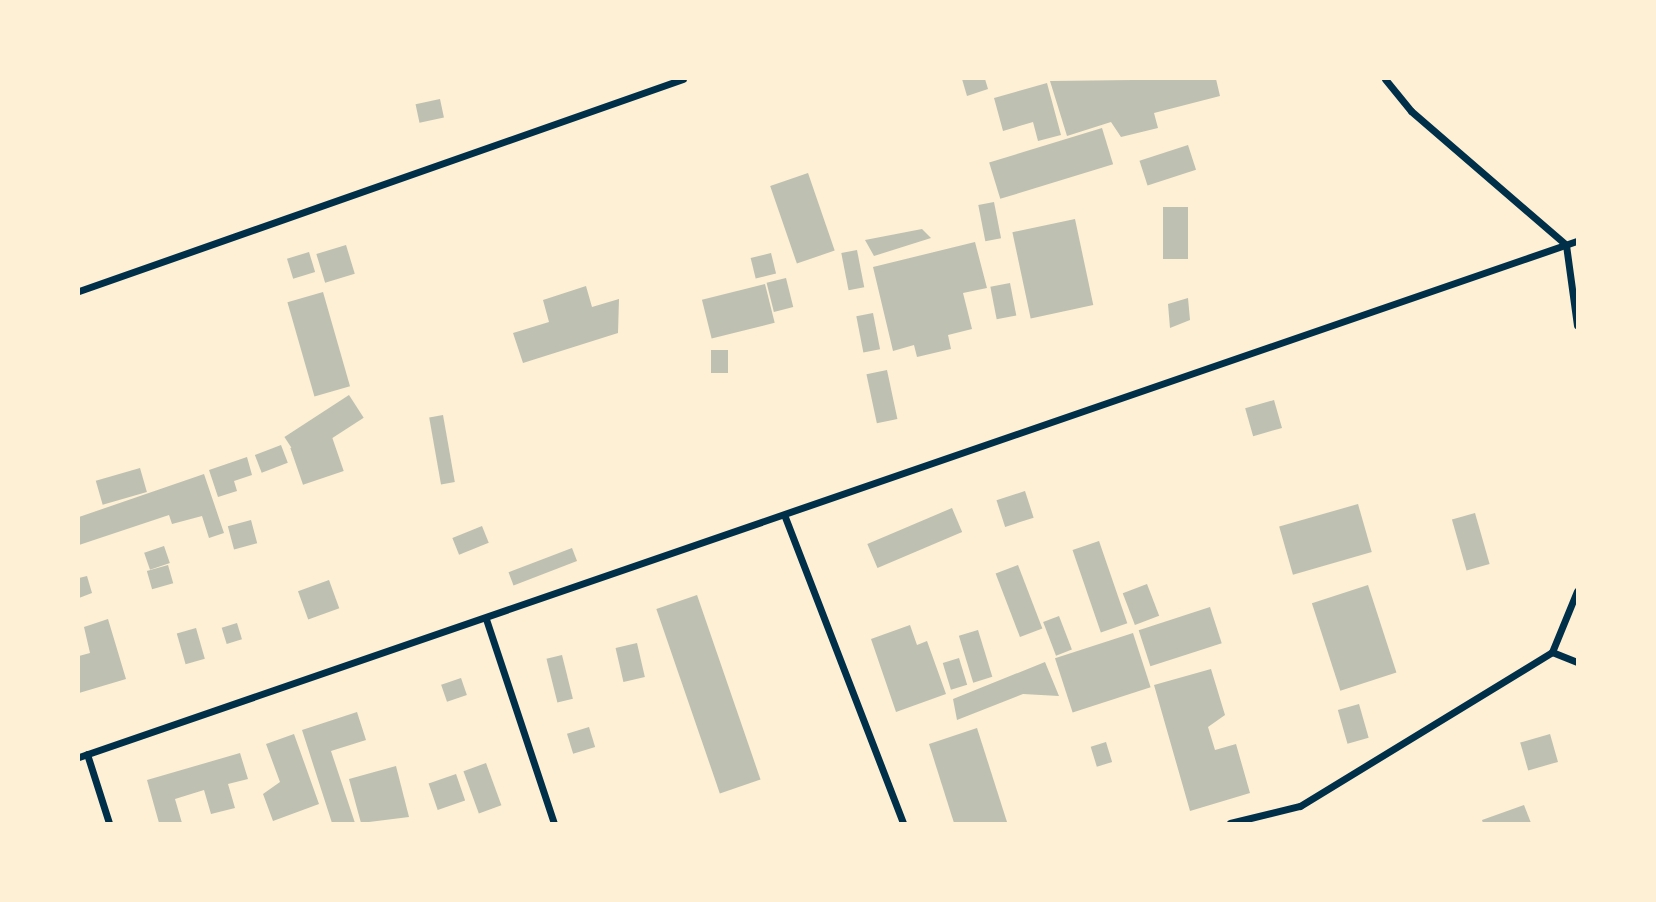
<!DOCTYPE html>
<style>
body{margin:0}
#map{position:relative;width:1656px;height:902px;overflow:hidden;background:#fdf0d5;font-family:"IBM Plex Sans",sans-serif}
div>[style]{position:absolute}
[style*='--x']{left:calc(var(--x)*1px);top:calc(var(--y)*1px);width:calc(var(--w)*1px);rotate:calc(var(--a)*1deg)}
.building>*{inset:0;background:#bec0b2;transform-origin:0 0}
.minor>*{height:7px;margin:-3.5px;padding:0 3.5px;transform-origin:3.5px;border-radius:3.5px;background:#003049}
span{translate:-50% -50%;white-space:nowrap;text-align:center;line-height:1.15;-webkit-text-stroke:6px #fdf0d5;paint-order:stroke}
.frame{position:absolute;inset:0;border:80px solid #fdf0d5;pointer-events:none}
</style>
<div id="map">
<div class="building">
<i style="clip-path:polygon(962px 79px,985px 79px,988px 89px,967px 96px)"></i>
<i style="clip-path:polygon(1216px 79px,1220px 96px,1154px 113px,1158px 128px,1121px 137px,1111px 122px,1067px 136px,1050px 81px)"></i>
<i style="clip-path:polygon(1047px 83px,1061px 135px,1038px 141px,1033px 122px,1003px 131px,994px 98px)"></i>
<i style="left:440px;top:99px;width:19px;height:25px;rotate:78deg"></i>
<i style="left:1102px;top:128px;width:38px;height:118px;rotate:73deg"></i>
<i style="left:1188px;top:145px;width:26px;height:51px;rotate:72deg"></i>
<i style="left:808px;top:173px;width:82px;height:40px;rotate:71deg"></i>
<i style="left:994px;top:202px;width:37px;height:16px;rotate:79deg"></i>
<i style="left:1163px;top:207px;width:25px;height:52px"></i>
<i style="left:1075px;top:219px;width:88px;height:64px;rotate:78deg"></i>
<i style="clip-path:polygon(922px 229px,931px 238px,874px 256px,865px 240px)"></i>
<i style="clip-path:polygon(975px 242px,987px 288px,963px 293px,972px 329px,948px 335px,951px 349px,917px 357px,914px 345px,893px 351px,873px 267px)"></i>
<i style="left:346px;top:245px;width:30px;height:31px;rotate:73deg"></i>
<i style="left:857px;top:250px;width:38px;height:16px;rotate:79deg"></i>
<i style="left:309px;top:252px;width:21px;height:23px;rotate:73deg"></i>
<i style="left:771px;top:253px;width:21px;height:21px;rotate:76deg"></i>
<i style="left:786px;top:278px;width:30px;height:20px;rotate:76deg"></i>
<i style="left:1010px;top:283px;width:33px;height:20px;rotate:79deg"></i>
<i style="left:765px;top:284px;width:40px;height:65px;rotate:76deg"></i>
<i style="clip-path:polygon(586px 286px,592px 307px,619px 299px,618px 333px,523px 363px,513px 333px,549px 322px,543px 300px)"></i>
<i style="left:323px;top:292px;width:98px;height:37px;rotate:74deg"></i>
<i style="clip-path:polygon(1188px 298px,1190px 320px,1170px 328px,1168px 304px)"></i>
<i style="left:873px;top:313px;width:37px;height:17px;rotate:79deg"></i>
<i style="left:728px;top:350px;width:23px;height:17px;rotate:90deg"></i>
<i style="left:887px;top:370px;width:50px;height:21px;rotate:78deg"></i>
<i style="left:349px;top:395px;width:27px;height:77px;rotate:57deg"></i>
<i style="left:1274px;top:400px;width:29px;height:30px;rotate:74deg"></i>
<i style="left:443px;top:415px;width:68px;height:14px;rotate:80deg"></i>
<i style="left:331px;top:434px;width:39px;height:43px;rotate:71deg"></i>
<i style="left:281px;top:445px;width:19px;height:28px;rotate:69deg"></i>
<i style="clip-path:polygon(247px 457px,252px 475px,234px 481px,237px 491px,218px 497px,209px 470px)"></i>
<i style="left:140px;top:468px;width:25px;height:46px;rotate:74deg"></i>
<i style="clip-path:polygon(204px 474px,224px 533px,209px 538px,202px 516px,172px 524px,169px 515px,79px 545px,79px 517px)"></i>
<i style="left:1025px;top:491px;width:28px;height:30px;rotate:72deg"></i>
<i style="left:1358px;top:504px;width:50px;height:82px;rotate:74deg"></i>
<i style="left:952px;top:508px;width:26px;height:92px;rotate:67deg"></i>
<i style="left:1475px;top:513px;width:53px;height:24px;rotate:74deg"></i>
<i style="left:251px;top:520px;width:24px;height:24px;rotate:75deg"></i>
<i style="left:482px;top:526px;width:18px;height:32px;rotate:68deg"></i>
<i style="left:1099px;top:541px;width:87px;height:28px;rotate:71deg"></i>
<i style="left:164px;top:546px;width:18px;height:21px;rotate:71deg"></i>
<i style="left:572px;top:548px;width:14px;height:68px;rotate:69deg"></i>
<i style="left:168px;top:565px;width:19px;height:22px;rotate:74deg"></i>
<i style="left:1018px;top:565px;width:68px;height:24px;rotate:69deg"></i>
<i style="clip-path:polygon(87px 576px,92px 593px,79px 598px,79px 578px)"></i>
<i style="left:329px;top:580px;width:30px;height:33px;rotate:70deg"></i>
<i style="left:1147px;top:584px;width:34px;height:26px;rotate:69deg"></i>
<i style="left:1368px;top:585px;width:92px;height:59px;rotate:72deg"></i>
<i style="left:697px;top:595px;width:195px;height:43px;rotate:71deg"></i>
<i style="left:1210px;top:607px;width:38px;height:75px;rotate:72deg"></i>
<i style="left:1059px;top:616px;width:36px;height:17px;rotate:69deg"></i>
<i style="clip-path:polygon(108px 619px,126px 679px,79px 693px,79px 656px,90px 653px,84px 627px)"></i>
<i style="left:237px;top:623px;width:17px;height:16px;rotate:73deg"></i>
<i style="clip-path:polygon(910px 625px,917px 645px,927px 641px,946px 694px,896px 712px,871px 639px)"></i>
<i style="left:196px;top:628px;width:32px;height:20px;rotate:74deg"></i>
<i style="left:978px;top:630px;width:49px;height:20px;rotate:73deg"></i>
<i style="left:1133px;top:633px;width:57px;height:82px;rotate:72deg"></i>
<i style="left:637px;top:643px;width:35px;height:22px;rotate:77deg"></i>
<i style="left:562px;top:655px;width:45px;height:16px;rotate:76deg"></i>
<i style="left:959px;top:658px;width:28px;height:17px;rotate:73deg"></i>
<i style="clip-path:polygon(1045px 662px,1059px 696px,1023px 694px,957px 720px,953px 699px)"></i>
<i style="clip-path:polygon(1211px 669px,1225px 715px,1208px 727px,1215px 750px,1236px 744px,1250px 793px,1190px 811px,1154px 685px)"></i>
<i style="left:461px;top:678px;width:18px;height:21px;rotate:71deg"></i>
<i style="left:1359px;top:704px;width:35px;height:22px;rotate:74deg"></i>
<i style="clip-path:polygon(357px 712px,366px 740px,331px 751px,355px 823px,332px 823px,302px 730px)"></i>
<i style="left:589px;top:727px;width:21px;height:23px;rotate:73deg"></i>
<i style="clip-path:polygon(977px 728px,1007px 822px,1003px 823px,954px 823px,929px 744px)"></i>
<i style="clip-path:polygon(294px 734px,319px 804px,273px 821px,263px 794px,280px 782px,266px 744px)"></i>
<i style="left:1550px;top:734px;width:29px;height:31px;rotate:74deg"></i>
<i style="left:1106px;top:742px;width:21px;height:16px;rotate:73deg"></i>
<i style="clip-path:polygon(240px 753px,248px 779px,228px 784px,235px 808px,211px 814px,204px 790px,175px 799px,182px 823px,159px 823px,147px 780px)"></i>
<i style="left:486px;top:763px;width:45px;height:24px;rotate:70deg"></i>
<i style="clip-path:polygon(396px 766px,409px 817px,361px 823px,349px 779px)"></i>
<i style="left:456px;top:774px;width:28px;height:29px;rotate:71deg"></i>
<i style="clip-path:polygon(1524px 805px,1531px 823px,1483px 823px,1482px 820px)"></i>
</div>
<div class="minor">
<i style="--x:1385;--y:79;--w:41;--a:50.9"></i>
<i style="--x:1411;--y:111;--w:205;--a:40.8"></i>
<i style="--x:1566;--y:245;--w:81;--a:82.2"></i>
<i style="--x:79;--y:291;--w:640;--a:-19.34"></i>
<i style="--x:785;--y:517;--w:328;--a:68.9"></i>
<i style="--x:1577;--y:591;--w:66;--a:112.3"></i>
<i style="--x:1552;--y:652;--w:27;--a:22"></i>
<i style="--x:486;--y:619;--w:215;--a:71.6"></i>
<i style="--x:87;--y:754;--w:72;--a:72.3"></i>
<i style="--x:79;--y:757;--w:1584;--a:-19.01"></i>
<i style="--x:1230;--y:823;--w:72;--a:-13.7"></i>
<i style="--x:1300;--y:806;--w:295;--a:-31.4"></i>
</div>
<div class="frame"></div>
</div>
